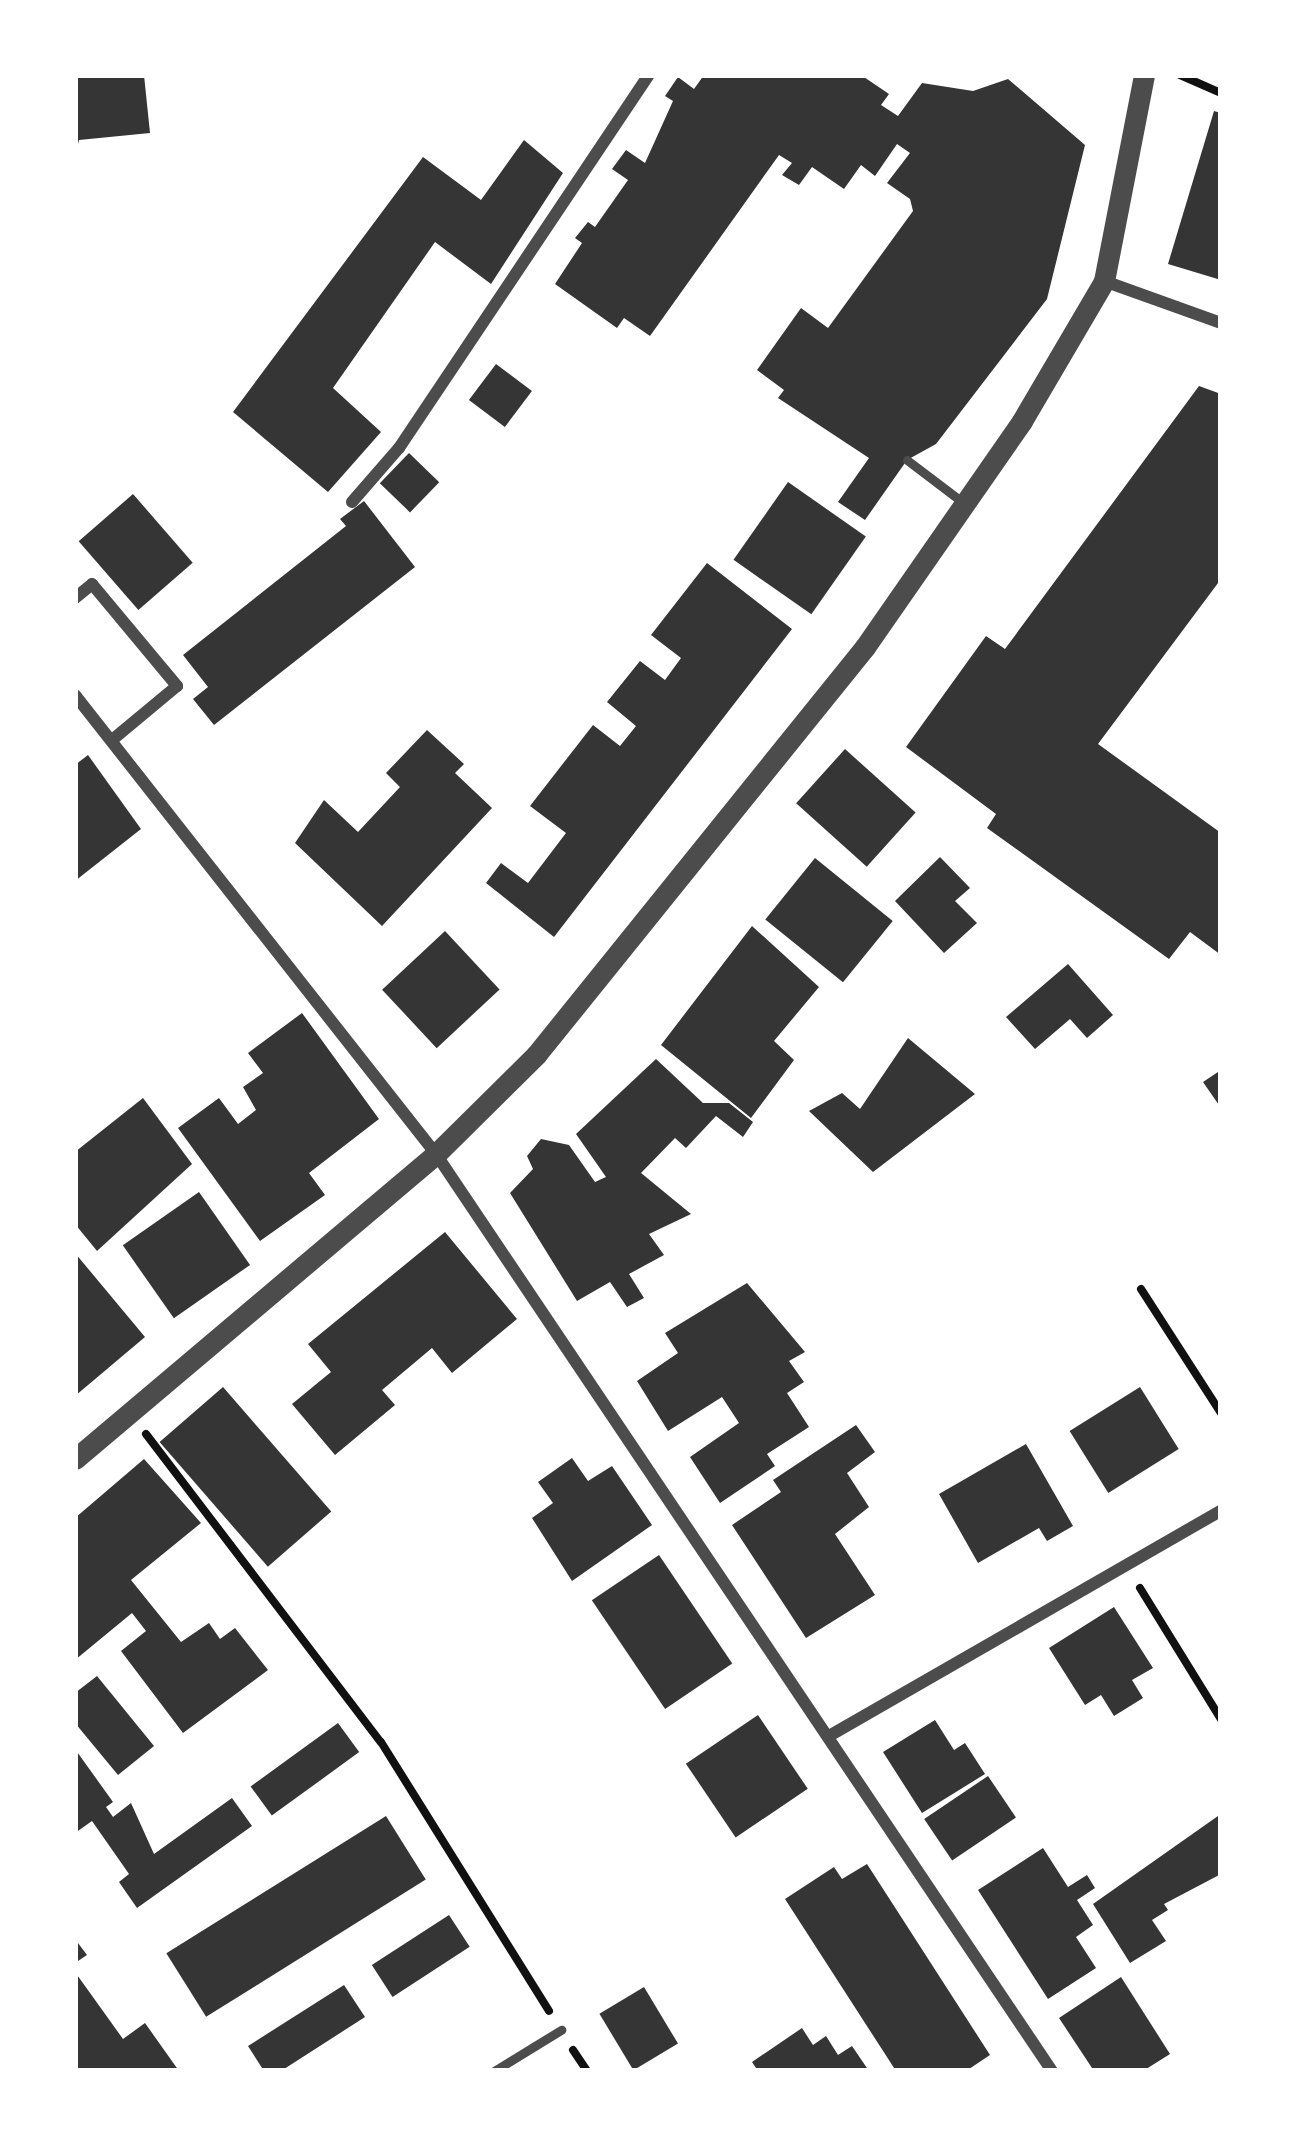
<!DOCTYPE html>
<style>
body{margin:0}
#map{position:relative;width:1296px;height:2146px;overflow:hidden;background:#fff;font-family:Roboto,sans-serif}
div>[style]{position:absolute}
[style*='--x']{left:calc(var(--x)*1px);top:calc(var(--y)*1px);width:calc(var(--w)*1px);rotate:calc(var(--a)*1deg)}
.building>*{inset:0;background:#353535;transform-origin:0 0}
.path>*{height:8px;margin:-4px;padding:0 4px;transform-origin:4px;border-radius:4px;background:#111}
.service>*{height:9px;margin:-4.5px;padding:0 4.5px;transform-origin:4.5px;border-radius:4.5px;background:#4c4c4c}
.minor>*{height:12px;margin:-6px;padding:0 6px;transform-origin:6px;border-radius:6px;background:#4c4c4c}
.tertiary>*{height:21px;margin:-10.5px;padding:0 10.5px;transform-origin:10.5px;border-radius:10.5px;background:#4c4c4c}
span{translate:-50% -50%;white-space:nowrap;text-align:center;line-height:1.15;-webkit-text-stroke:12px #fff;paint-order:stroke}
.frame{position:absolute;inset:0;border:78px solid #fff;pointer-events:none}
</style>
<div id="map">
<div class="building">
<i style="clip-path:polygon(75px 75px,144px 75px,150px 133px,79px 140px,75px 156px)"></i>
<i style="clip-path:polygon(704px 75px,861px 75px,889px 94px,881px 105px,898px 116px,922px 83px,973px 91px,1008px 79px,1085px 145px,1047px 299px,936px 444px,907px 460px,865px 520px,838px 502px,869px 458px,778px 398px,784px 390px,757px 370px,801px 308px,828px 328px,913px 211px,910px 199px,887px 183px,910px 153px,897px 144px,875px 176px,861px 165px,844px 189px,812px 167px,799px 185px,782px 175px,792px 163px,779px 155px,650px 336px,624px 318px,617px 328px,555px 284px,582px 243px,575px 238px,588px 222px,595px 227px,628px 180px,612px 169px,626px 150px,645px 163px,673px 101px,665px 96px,678px 77px,694px 89px)"></i>
<i style="clip-path:polygon(1214px 111px,1221px 113px,1221px 280px,1168px 264px)"></i>
<i style="clip-path:polygon(524px 140px,563px 173px,491px 284px,435px 242px,333px 388px,381px 432px,328px 492px,233px 412px,423px 157px,481px 200px)"></i>
<i style="left:496px;top:364px;width:45px;height:45px;rotate:37deg"></i>
<i style="clip-path:polygon(1199px 386px,1221px 394px,1221px 579px,1098px 744px,1221px 833px,1221px 955px,1190px 932px,1169px 959px,987px 828px,996px 814px,906px 747px,986px 636px,1005px 649px)"></i>
<i style="left:409px;top:453px;width:42px;height:42px;rotate:44deg"></i>
<i style="left:788px;top:482px;width:95px;height:95px;rotate:35deg"></i>
<i style="left:133px;top:494px;width:91px;height:72px;rotate:49deg"></i>
<i style="clip-path:polygon(364px 501px,415px 567px,214px 725px,193px 699px,208px 687px,183px 655px,346px 526px,340px 519px)"></i>
<i style="clip-path:polygon(707px 563px,792px 629px,554px 937px,486px 883px,501px 863px,528px 883px,566px 833px,530px 806px,593px 725px,620px 746px,636px 726px,607px 702px,640px 661px,665px 680px,681px 658px,651px 635px)"></i>
<i style="clip-path:polygon(427px 730px,464px 764px,455px 773px,492px 808px,382px 926px,295px 843px,324px 800px,358px 832px,400px 787px,386px 773px)"></i>
<i style="left:845px;top:749px;width:95px;height:73px;rotate:42deg"></i>
<i style="clip-path:polygon(88px 755px,141px 829px,75px 881px,75px 765px)"></i>
<i style="clip-path:polygon(940px 857px,970px 888px,955px 901px,977px 923px,944px 953px,895px 901px)"></i>
<i style="left:815px;top:858px;width:100px;height:79px;rotate:39deg"></i>
<i style="clip-path:polygon(752px 926px,819px 987px,774px 1041px,794px 1060px,751px 1118px,661px 1045px)"></i>
<i style="left:445px;top:931px;width:80px;height:86px;rotate:47deg"></i>
<i style="clip-path:polygon(1068px 964px,1113px 1015px,1087px 1038px,1070px 1019px,1035px 1049px,1006px 1017px)"></i>
<i style="clip-path:polygon(302px 1013px,379px 1119px,309px 1173px,325px 1195px,260px 1241px,178px 1128px,219px 1098px,238px 1124px,256px 1110px,243px 1087px,263px 1073px,248px 1053px)"></i>
<i style="clip-path:polygon(908px 1038px,975px 1094px,873px 1172px,809px 1111px,842px 1093px,860px 1109px)"></i>
<i style="clip-path:polygon(656px 1059px,703px 1103px,729px 1103px,753px 1122px,743px 1137px,716px 1116px,686px 1148px,675px 1138px,641px 1173px,691px 1214px,649px 1234px,664px 1255px,629px 1274px,644px 1298px,627px 1307px,610px 1282px,577px 1301px,510px 1193px,533px 1169px,527px 1156px,541px 1139px,569px 1145px,595px 1182px,606px 1177px,576px 1134px)"></i>
<i style="clip-path:polygon(1221px 1070px,1221px 1108px,1203px 1082px)"></i>
<i style="clip-path:polygon(143px 1098px,192px 1164px,97px 1251px,75px 1224px,75px 1152px)"></i>
<i style="left:199px;top:1192px;width:89px;height:93px;rotate:55deg"></i>
<i style="clip-path:polygon(445px 1232px,517px 1319px,452px 1373px,432px 1348px,382px 1390px,395px 1405px,335px 1455px,292px 1404px,331px 1372px,308px 1344px)"></i>
<i style="clip-path:polygon(75px 1253px,145px 1337px,75px 1396px)"></i>
<i style="clip-path:polygon(747px 1283px,805px 1352px,789px 1361px,804px 1382px,787px 1393px,809px 1427px,767px 1454px,775px 1466px,720px 1503px,690px 1457px,739px 1423px,722px 1397px,668px 1431px,637px 1381px,678px 1353px,665px 1333px)"></i>
<i style="left:223px;top:1387px;width:165px;height:84px;rotate:49deg"></i>
<i style="left:1140px;top:1387px;width:73px;height:83px;rotate:58deg"></i>
<i style="clip-path:polygon(856px 1425px,875px 1452px,847px 1473px,869px 1507px,835px 1534px,875px 1595px,806px 1638px,732px 1525px,781px 1492px,773px 1480px)"></i>
<i style="clip-path:polygon(1026px 1444px,1073px 1526px,1047px 1541px,1039px 1528px,978px 1563px,939px 1494px)"></i>
<i style="clip-path:polygon(572px 1458px,588px 1481px,612px 1466px,652px 1525px,572px 1581px,532px 1518px,553px 1503px,538px 1482px)"></i>
<i style="clip-path:polygon(144px 1459px,201px 1523px,131px 1580px,181px 1642px,209px 1623px,220px 1639px,235px 1628px,268px 1670px,183px 1733px,121px 1651px,146px 1631px,132px 1613px,75px 1660px,75px 1518px)"></i>
<i style="left:659px;top:1555px;width:131px;height:81px;rotate:56deg"></i>
<i style="clip-path:polygon(1114px 1607px,1153px 1668px,1132px 1680px,1143px 1698px,1114px 1716px,1101px 1695px,1085px 1705px,1049px 1648px)"></i>
<i style="clip-path:polygon(97px 1676px,154px 1746px,118px 1775px,75px 1723px,75px 1693px)"></i>
<i style="left:758px;top:1715px;width:89px;height:87px;rotate:56deg"></i>
<i style="clip-path:polygon(935px 1720px,954px 1750px,965px 1743px,985px 1774px,922px 1813px,883px 1752px)"></i>
<i style="left:338px;top:1723px;width:36px;height:108px;rotate:54deg"></i>
<i style="clip-path:polygon(75px 1749px,113px 1802px,106px 1807px,113px 1817px,131px 1803px,154px 1854px,232px 1798px,252px 1826px,137px 1908px,119px 1882px,129px 1874px,92px 1821px,75px 1833px)"></i>
<i style="left:988px;top:1776px;width:50px;height:77px;rotate:56deg"></i>
<i style="left:386px;top:1816px;width:75px;height:259px;rotate:58deg"></i>
<i style="clip-path:polygon(1218px 1816px,1221px 1874px,1164px 1904px,1168px 1910px,1152px 1920px,1166px 1941px,1130px 1963px,1093px 1904px)"></i>
<i style="clip-path:polygon(1043px 1848px,1068px 1887px,1087px 1875px,1095px 1888px,1077px 1900px,1093px 1925px,1076px 1937px,1096px 1968px,1048px 1999px,978px 1890px)"></i>
<i style="clip-path:polygon(867px 1864px,990px 2055px,966px 2071px,896px 2071px,785px 1899px,834px 1867px,842px 1879px)"></i>
<i style="left:449px;top:1915px;width:38px;height:92px;rotate:57deg"></i>
<i style="clip-path:polygon(75px 1939px,87px 1955px,75px 1963px)"></i>
<i style="clip-path:polygon(75px 1972px,123px 2039px,145px 2023px,179px 2071px,75px 2071px)"></i>
<i style="clip-path:polygon(1121px 1977px,1170px 2054px,1143px 2071px,1094px 2071px,1059px 2018px)"></i>
<i style="clip-path:polygon(344px 1985px,365px 2017px,281px 2071px,264px 2071px,248px 2046px)"></i>
<i style="left:644px;top:1987px;width:66px;height:52px;rotate:59deg"></i>
<i style="clip-path:polygon(802px 2028px,813px 2045px,826px 2036px,838px 2055px,852px 2046px,869px 2071px,758px 2071px,752px 2062px)"></i>
</div>
<div class="path">
<i style="--x:1180;--y:75;--w:45;--a:23.7"></i>
<i style="--x:1141;--y:1289;--w:148;--a:57.2"></i>
<i style="--x:146;--y:1434;--w:387;--a:52.7"></i>
<i style="--x:381;--y:1742;--w:317;--a:58"></i>
<i style="--x:1140;--y:1588;--w:154;--a:58.3"></i>
<i style="--x:573;--y:2050;--w:25;--a:56"></i>
</div>
<div class="service">
<i style="--x:907;--y:460;--w:73;--a:37.2"></i>
<i style="--x:494;--y:2071;--w:79;--a:-31.5"></i>
</div>
<div class="minor">
<i style="--x:1104;--y:281;--w:124;--a:19.7"></i>
<i style="--x:352;--y:502;--w:72;--a:-49"></i>
<i style="--x:399;--y:448;--w:449;--a:-56.2"></i>
<i style="--x:75;--y:598;--w:22;--a:-39"></i>
<i style="--x:92;--y:584;--w:133;--a:50.2"></i>
<i style="--x:177;--y:686;--w:85;--a:140.3"></i>
<i style="--x:75;--y:695;--w:584;--a:51.82"></i>
<i style="--x:436;--y:1154;--w:1105;--a:56.11"></i>
<i style="--x:829;--y:1736;--w:452;--a:-29.9"></i>
</div>
<div class="tertiary">
<i style="--x:75;--y:1459;--w:473;--a:-40.2"></i>
<i style="--x:436;--y:1154;--w:141;--a:-44.7"></i>
<i style="--x:536;--y:1055;--w:524;--a:-51.12"></i>
<i style="--x:865;--y:647;--w:275;--a:-55.2"></i>
<i style="--x:1022;--y:421;--w:162;--a:-59.6"></i>
<i style="--x:1104;--y:281;--w:210;--a:-79"></i>
</div>
<div class="frame"></div>
</div>
